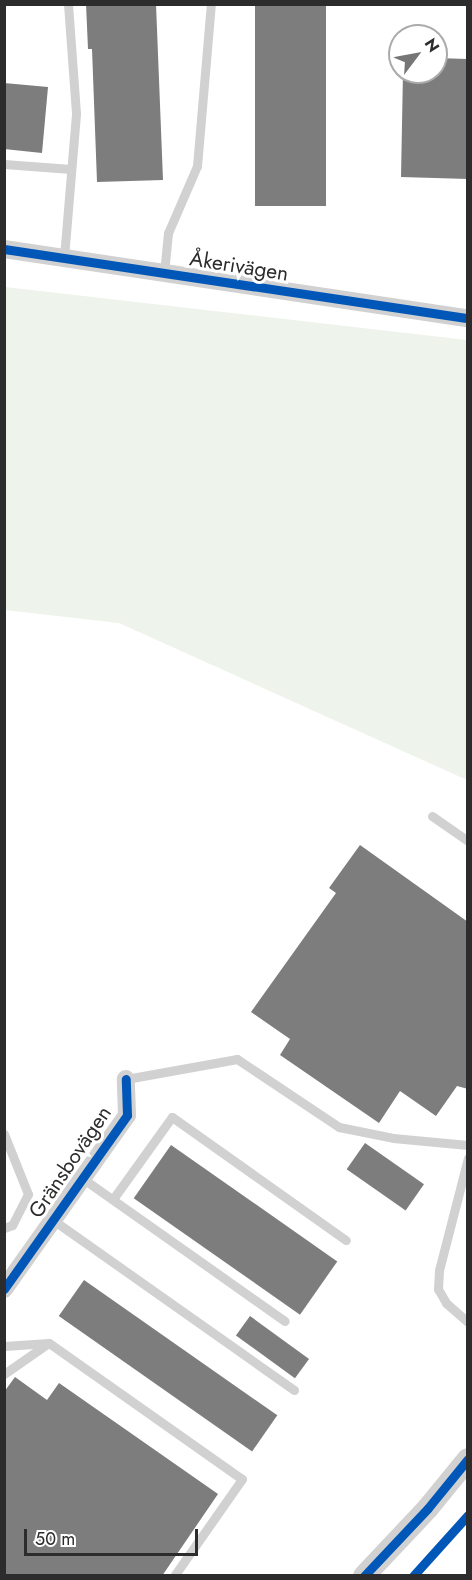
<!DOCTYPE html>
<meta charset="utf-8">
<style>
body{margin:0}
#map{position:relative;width:472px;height:1580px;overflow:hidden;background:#fff;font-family:Jost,sans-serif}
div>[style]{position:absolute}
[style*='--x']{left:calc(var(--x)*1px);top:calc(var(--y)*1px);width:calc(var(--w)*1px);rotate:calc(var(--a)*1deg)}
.green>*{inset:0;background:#eef3eb}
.building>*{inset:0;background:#7d7d7d;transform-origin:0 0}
.service>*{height:9px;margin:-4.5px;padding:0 4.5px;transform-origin:4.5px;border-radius:4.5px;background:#d1d1d1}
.minor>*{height:18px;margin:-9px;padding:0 9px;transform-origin:9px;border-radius:9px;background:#d1d1d1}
.tertiary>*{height:22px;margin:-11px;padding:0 11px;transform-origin:11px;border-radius:11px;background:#d1d1d1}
.cycleway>*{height:9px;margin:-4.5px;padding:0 4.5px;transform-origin:4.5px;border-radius:4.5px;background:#0057b8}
span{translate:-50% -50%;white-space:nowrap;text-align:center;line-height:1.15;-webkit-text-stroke:6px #fff;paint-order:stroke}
.street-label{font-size:21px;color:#2c2c2c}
.frame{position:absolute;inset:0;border:6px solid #2c2c2c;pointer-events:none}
.north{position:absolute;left:388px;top:24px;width:60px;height:60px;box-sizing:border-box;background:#fff;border:2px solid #ababab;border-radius:50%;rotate:58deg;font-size:16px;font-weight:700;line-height:24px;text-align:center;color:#2c2c2c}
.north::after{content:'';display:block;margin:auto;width:21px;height:27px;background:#767676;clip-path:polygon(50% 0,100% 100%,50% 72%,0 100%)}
.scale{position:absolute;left:24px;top:1529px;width:174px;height:27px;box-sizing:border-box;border:3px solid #2c2c2c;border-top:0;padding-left:8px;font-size:18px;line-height:21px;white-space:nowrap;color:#2c2c2c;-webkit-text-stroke:4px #fff;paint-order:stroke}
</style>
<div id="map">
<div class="green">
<i style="clip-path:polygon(5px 287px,467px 340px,467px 780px,119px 623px,5px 610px)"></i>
</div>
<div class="building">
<i style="clip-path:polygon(86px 4px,156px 4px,163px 180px,97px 182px,92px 49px,88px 49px)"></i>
<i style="left:255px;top:4px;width:71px;height:202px"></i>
<i style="clip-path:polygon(436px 58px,468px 59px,468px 179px,401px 177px,403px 72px,436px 72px)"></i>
<i style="clip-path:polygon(4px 83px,48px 87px,42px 153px,4px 149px)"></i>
<i style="clip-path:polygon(360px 845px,468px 922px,468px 1089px,457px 1086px,436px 1116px,400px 1091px,379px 1123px,280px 1055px,290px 1039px,251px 1012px,336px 893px,329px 888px)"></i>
<i style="left:365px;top:1143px;width:72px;height:32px;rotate:35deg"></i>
<i style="left:171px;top:1145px;width:203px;height:65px;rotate:35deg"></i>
<i style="left:84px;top:1280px;width:236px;height:44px;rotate:35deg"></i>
<i style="left:250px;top:1316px;width:73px;height:24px;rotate:36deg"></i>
<i style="clip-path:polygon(15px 1377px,47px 1400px,59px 1383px,218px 1494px,162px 1576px,9px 1576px,4px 1573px,4px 1392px)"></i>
</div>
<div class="service">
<i style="--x:4;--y:164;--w:67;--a:4.3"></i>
<i style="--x:64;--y:257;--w:144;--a:-85.2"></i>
<i style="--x:76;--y:113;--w:109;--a:-94.2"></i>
<i style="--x:164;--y:273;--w:40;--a:-84.3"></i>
<i style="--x:168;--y:233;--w:73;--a:-66.6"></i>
<i style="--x:197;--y:166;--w:163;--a:-85.1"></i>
<i style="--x:432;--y:816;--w:44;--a:34.8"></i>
<i style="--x:126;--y:1079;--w:113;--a:-10.2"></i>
<i style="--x:237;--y:1059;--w:123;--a:33.7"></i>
<i style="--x:339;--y:1127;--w:55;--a:11.5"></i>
<i style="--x:393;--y:1138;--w:75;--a:5.3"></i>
<i style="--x:4;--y:1134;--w:65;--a:68.2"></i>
<i style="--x:28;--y:1194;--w:35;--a:117"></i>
<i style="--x:12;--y:1225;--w:9;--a:159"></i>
<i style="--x:468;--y:1158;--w:116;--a:104.5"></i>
<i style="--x:439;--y:1270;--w:19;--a:93"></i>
<i style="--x:438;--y:1289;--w:16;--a:60"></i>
<i style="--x:446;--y:1303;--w:29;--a:41"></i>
<i style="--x:82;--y:1178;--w:248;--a:35.2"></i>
<i style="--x:113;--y:1199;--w:101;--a:-54.3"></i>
<i style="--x:172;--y:1117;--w:213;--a:35.3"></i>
<i style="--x:53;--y:1220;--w:295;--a:35.2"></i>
<i style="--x:4;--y:1346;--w:45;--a:-3.8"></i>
<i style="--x:49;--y:1343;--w:236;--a:35.2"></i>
<i style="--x:242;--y:1479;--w:118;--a:125"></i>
<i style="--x:4;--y:1374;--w:52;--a:-34.9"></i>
</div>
<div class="minor">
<i style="--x:4;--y:249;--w:469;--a:8.5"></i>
<i style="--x:4;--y:1289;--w:213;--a:-54.7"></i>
<i style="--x:127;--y:1115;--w:36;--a:-92"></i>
</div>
<div class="tertiary">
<i style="--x:364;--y:1576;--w:93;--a:-46.7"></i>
<i style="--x:428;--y:1508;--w:63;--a:-50.8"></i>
</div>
<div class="cycleway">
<i style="--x:4;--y:249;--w:469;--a:8.5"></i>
<i style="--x:4;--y:1289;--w:213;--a:-54.7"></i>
<i style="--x:127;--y:1115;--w:36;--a:-92"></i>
<i style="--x:364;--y:1576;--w:93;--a:-46.7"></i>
<i style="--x:428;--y:1508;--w:63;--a:-50.8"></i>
<i style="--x:413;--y:1576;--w:82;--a:-48"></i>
</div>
<div class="street-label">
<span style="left:239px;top:266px;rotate:9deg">Åkerivägen</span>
<span style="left:70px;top:1162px;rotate:-56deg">Gränsbovägen</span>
</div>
<div class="frame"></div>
<div class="north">N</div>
<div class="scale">50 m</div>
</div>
